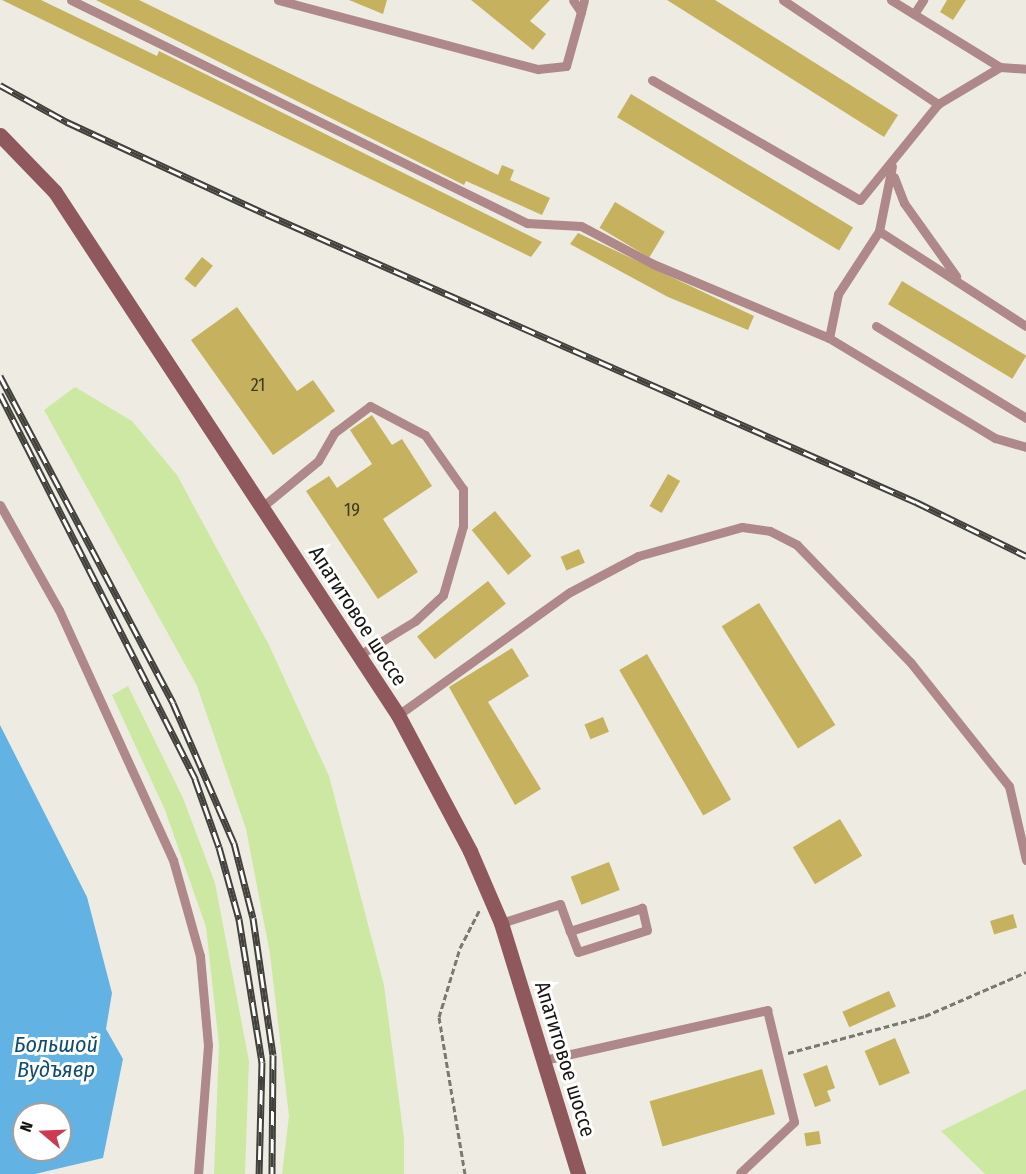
<!DOCTYPE html>
<meta charset="utf-8">
<style>
body{margin:0}
#map{position:relative;width:1026px;height:1174px;overflow:hidden;background:#eeece2;font-family:"Fira Sans Condensed",sans-serif}
div>[style]{position:absolute}
[style*='--x']{left:calc(var(--x)*1px);top:calc(var(--y)*1px);width:calc(var(--w)*1px);rotate:calc(var(--a)*1deg)}
.green>*{inset:0;background:#cde8a2}
.water>*{inset:0;background:#63b2e4}
.building>*{inset:0;background:#c6b15e;transform-origin:0 0}
.path>*{height:3px;margin-top:-1.5px;transform-origin:0;background:repeating-linear-gradient(90deg,#797871 0 6px,transparent 0 9px)}
.lane>*{height:9px;margin:-4.5px;padding:0 4.5px;transform-origin:4.5px;border-radius:4.5px;background:#af888a}
.secondary>*{height:15px;margin:-7.5px;padding:0 7.5px;transform-origin:7.5px;border-radius:7.5px;background:#8f585d}
.rail>*{height:7px;margin-top:-3.5px;transform-origin:0;background:repeating-linear-gradient(90deg,#fff 0 14px,#41403b 0 28px);box-sizing:border-box;border-block:2px solid #41403b}
span{translate:-50% -50%;white-space:nowrap;text-align:center;line-height:1.15;-webkit-text-stroke:6px #fff;paint-order:stroke}
.number-label{font-size:18px;color:#413b24}
.number-label span{-webkit-text-stroke-width:0}
.street-label{font-size:21px;color:#151411}
.water-label{font-size:22px;color:#0f4d6f;font-style:italic}
.north{position:absolute;left:12px;top:1102px;width:60px;height:60px;box-sizing:border-box;background:#fff;border:2px solid #a1a1a0;border-radius:50%;rotate:289deg;font-size:16px;font-weight:700;line-height:24px;text-align:center;color:#151411}
.north::after{content:'';display:block;margin:auto;width:21px;height:27px;background:#cb3a50;clip-path:polygon(50% 0,100% 100%,50% 72%,0 100%)}
</style>
<div id="map">
<div class="green">
<i style="clip-path:polygon(75px 387px,132px 421px,177px 475px,269px 645px,329px 776px,384px 985px,404px 1138px,404px 1174px,282px 1174px,289px 1116px,270px 954px,246px 829px,197px 686px,44px 410px)"></i>
<i style="clip-path:polygon(128px 686px,183px 798px,215px 883px,249px 1061px,245px 1174px,214px 1174px,219px 1045px,206px 927px,165px 810px,112px 695px)"></i>
<i style="clip-path:polygon(1026px 1089px,1026px 1174px,985px 1174px,941px 1131px)"></i>
</div>
<div class="water">
<i style="clip-path:polygon(evenodd,0 725px,87px 897px,112px 993px,106px 1029px,123px 1059px,103px 1158px,35px 1174px,0 1174px,0 725px,24px 1114px,60px 1114px,60px 1150px,24px 1150px,24px 1114px)"></i>
</div>
<div class="building">
<i style="clip-path:polygon(2px 0,41px 0,157px 56px,159px 51px,542px 242px,531px 257px)"></i>
<i style="clip-path:polygon(96px 0,139px 0,498px 175px,502px 165px,514px 170px,510px 180px,550px 198px,542px 215px,466px 181px,464px 185px)"></i>
<i style="clip-path:polygon(349px 0,387px 0,383px 14px)"></i>
<i style="clip-path:polygon(471px 0,550px 0,530px 21px,546px 34px,533px 50px)"></i>
<i style="clip-path:polygon(667px 0,715px 0,898px 115px,884px 137px)"></i>
<i style="clip-path:polygon(947px 0,966px 0,953px 20px,940px 12px)"></i>
<i style="left:631px;top:94px;width:259px;height:27px;rotate:31deg"></i>
<i style="left:615px;top:202px;width:58px;height:30px;rotate:31deg"></i>
<i style="clip-path:polygon(578px 233px,754px 316px,748px 330px,668px 297px,570px 244px)"></i>
<i style="left:202px;top:257px;width:14px;height:28px;rotate:39deg"></i>
<i style="left:902px;top:281px;width:145px;height:27px;rotate:31deg"></i>
<i style="clip-path:polygon(237px 307px,297px 391px,313px 380px,335px 411px,273px 455px,191px 340px)"></i>
<i style="clip-path:polygon(372px 415px,392px 445px,402px 439px,432px 486px,383px 519px,418px 572px,378px 599px,306px 491px,329px 476px,337px 488px,372px 464px,350px 430px)"></i>
<i style="left:668px;top:474px;width:14px;height:37px;rotate:30deg"></i>
<i style="left:495px;top:511px;width:58px;height:30px;rotate:51deg"></i>
<i style="left:579px;top:549px;width:15px;height:20px;rotate:67deg"></i>
<i style="left:488px;top:581px;width:29px;height:90px;rotate:52deg"></i>
<i style="left:759px;top:603px;width:144px;height:44px;rotate:58deg"></i>
<i style="clip-path:polygon(512px 648px,529px 676px,488px 702px,541px 789px,515px 805px,449px 687px)"></i>
<i style="left:647px;top:654px;width:168px;height:32px;rotate:60deg"></i>
<i style="left:603px;top:717px;width:16px;height:20px;rotate:68deg"></i>
<i style="left:840px;top:819px;width:43px;height:55px;rotate:59deg"></i>
<i style="left:609px;top:862px;width:30px;height:41px;rotate:69deg"></i>
<i style="left:1013px;top:914px;width:14px;height:24px;rotate:73deg"></i>
<i style="left:889px;top:991px;width:17px;height:51px;rotate:66deg"></i>
<i style="left:895px;top:1038px;width:38px;height:33px;rotate:67deg"></i>
<i style="clip-path:polygon(827px 1065px,835px 1088px,827px 1091px,831px 1101px,815px 1107px,803px 1074px)"></i>
<i style="left:762px;top:1069px;width:47px;height:117px;rotate:74deg"></i>
<i style="left:819px;top:1131px;width:13px;height:15px;rotate:81deg"></i>
</div>
<div class="path">
<i style="--x:788;--y:1053;--w:142;--a:-15.1"></i>
<i style="--x:925;--y:1016;--w:110;--a:-23.5"></i>
<i style="--x:465;--y:1174;--w:159;--a:-99.4"></i>
<i style="--x:439;--y:1017;--w:72;--a:-73.1"></i>
<i style="--x:460;--y:948;--w:42;--a:-62.8"></i>
</div>
<div class="lane">
<i style="--x:71;--y:0;--w:508;--a:26.06"></i>
<i style="--x:527;--y:223;--w:54;--a:3.2"></i>
<i style="--x:581;--y:226;--w:81;--a:27.8"></i>
<i style="--x:653;--y:264;--w:191;--a:22.8"></i>
<i style="--x:829;--y:338;--w:194;--a:31.1"></i>
<i style="--x:995;--y:438;--w:32;--a:16"></i>
<i style="--x:278;--y:0;--w:269;--a:14.9"></i>
<i style="--x:538;--y:69;--w:28;--a:-6"></i>
<i style="--x:566;--y:66;--w:56;--a:-74.5"></i>
<i style="--x:581;--y:12;--w:14;--a:-124"></i>
<i style="--x:783;--y:0;--w:187;--a:33.9"></i>
<i style="--x:891;--y:0;--w:128;--a:31.6"></i>
<i style="--x:581;--y:12;--w:12;--a:-76"></i>
<i style="--x:914;--y:14;--w:17;--a:-57"></i>
<i style="--x:652;--y:80;--w:240;--a:30"></i>
<i style="--x:860;--y:200;--w:124;--a:-50.9"></i>
<i style="--x:938;--y:104;--w:72;--a:-30.8"></i>
<i style="--x:1000;--y:67;--w:26;--a:4"></i>
<i style="--x:894;--y:177;--w:28;--a:69"></i>
<i style="--x:904;--y:203;--w:90;--a:54.5"></i>
<i style="--x:879;--y:231;--w:175;--a:32.9"></i>
<i style="--x:876;--y:326;--w:176;--a:31.5"></i>
<i style="--x:829;--y:338;--w:45;--a:-78.4"></i>
<i style="--x:838;--y:294;--w:75;--a:-56.9"></i>
<i style="--x:879;--y:231;--w:66;--a:-78.7"></i>
<i style="--x:0;--y:505;--w:120;--a:60.7"></i>
<i style="--x:59;--y:610;--w:275;--a:65.5"></i>
<i style="--x:173;--y:860;--w:100;--a:74.3"></i>
<i style="--x:200;--y:956;--w:89;--a:84.9"></i>
<i style="--x:208;--y:1045;--w:129;--a:94.4"></i>
<i style="--x:262;--y:507;--w:72;--a:-39.4"></i>
<i style="--x:318;--y:461;--w:32;--a:-60"></i>
<i style="--x:334;--y:433;--w:45;--a:-36.9"></i>
<i style="--x:370;--y:406;--w:62;--a:27.8"></i>
<i style="--x:425;--y:435;--w:66;--a:54.9"></i>
<i style="--x:463;--y:489;--w:37;--a:90"></i>
<i style="--x:463;--y:526;--w:72;--a:106.2"></i>
<i style="--x:443;--y:595;--w:38;--a:137"></i>
<i style="--x:415;--y:621;--w:66;--a:148.7"></i>
<i style="--x:398;--y:715;--w:211;--a:-35.6"></i>
<i style="--x:570;--y:592;--w:77;--a:-27.9"></i>
<i style="--x:638;--y:556;--w:108;--a:-15.6"></i>
<i style="--x:742;--y:527;--w:28;--a:8"></i>
<i style="--x:770;--y:531;--w:30;--a:27"></i>
<i style="--x:797;--y:545;--w:164;--a:46"></i>
<i style="--x:911;--y:663;--w:157;--a:51.5"></i>
<i style="--x:1009;--y:786;--w:76;--a:77.1"></i>
<i style="--x:501;--y:923;--w:62;--a:-17.9"></i>
<i style="--x:560;--y:904;--w:29;--a:70"></i>
<i style="--x:570;--y:931;--w:22;--a:69"></i>
<i style="--x:578;--y:952;--w:72;--a:-17.7"></i>
<i style="--x:647;--y:930;--w:23;--a:-103"></i>
<i style="--x:642;--y:908;--w:76;--a:162.3"></i>
<i style="--x:544;--y:1060;--w:229;--a:-12.6"></i>
<i style="--x:767;--y:1010;--w:115;--a:76.4"></i>
<i style="--x:794;--y:1122;--w:74;--a:136.6"></i>
</div>
<div class="secondary">
<i style="--x:0;--y:135;--w:79;--a:46"></i>
<i style="--x:55;--y:192;--w:625;--a:56.74"></i>
<i style="--x:398;--y:715;--w:154;--a:62.1"></i>
<i style="--x:470;--y:851;--w:78;--a:66.7"></i>
<i style="--x:501;--y:923;--w:263;--a:72.9"></i>
</div>
<div class="rail">
<i style="--x:0;--y:85;--w:77;--a:28.9"></i>
<i style="--x:67;--y:122;--w:219;--a:24.8"></i>
<i style="--x:266;--y:214;--w:711;--a:23.9"></i>
<i style="--x:916;--y:502;--w:123;--a:26.1"></i>
<i style="--x:0;--y:376;--w:370;--a:62.1"></i>
<i style="--x:173;--y:703;--w:153;--a:66.5"></i>
<i style="--x:234;--y:843;--w:77;--a:75.8"></i>
<i style="--x:253;--y:918;--w:138;--a:81.7"></i>
<i style="--x:273;--y:1055;--w:119;--a:90.5"></i>
<i style="--x:0;--y:394;--w:432;--a:63.1"></i>
<i style="--x:195;--y:779;--w:72;--a:70.6"></i>
<i style="--x:219;--y:847;--w:75;--a:74.5"></i>
<i style="--x:239;--y:919;--w:145;--a:80.9"></i>
<i style="--x:262;--y:1062;--w:112;--a:91.5"></i>
</div>
<div class="number-label">
<span style="left:258px;top:385px">21</span>
<span style="left:352px;top:510px">19</span>
</div>
<div class="street-label">
<span style="left:358px;top:616px;rotate:57deg">Апатитовое шоссе</span>
<span style="left:565px;top:1059px;rotate:73deg">Апатитовое шоссе</span>
</div>
<div class="water-label">
<span style="left:56px;top:1057px">Большой<br>Вудъявр</span>
</div>
<div class="north">N</div>
</div>
